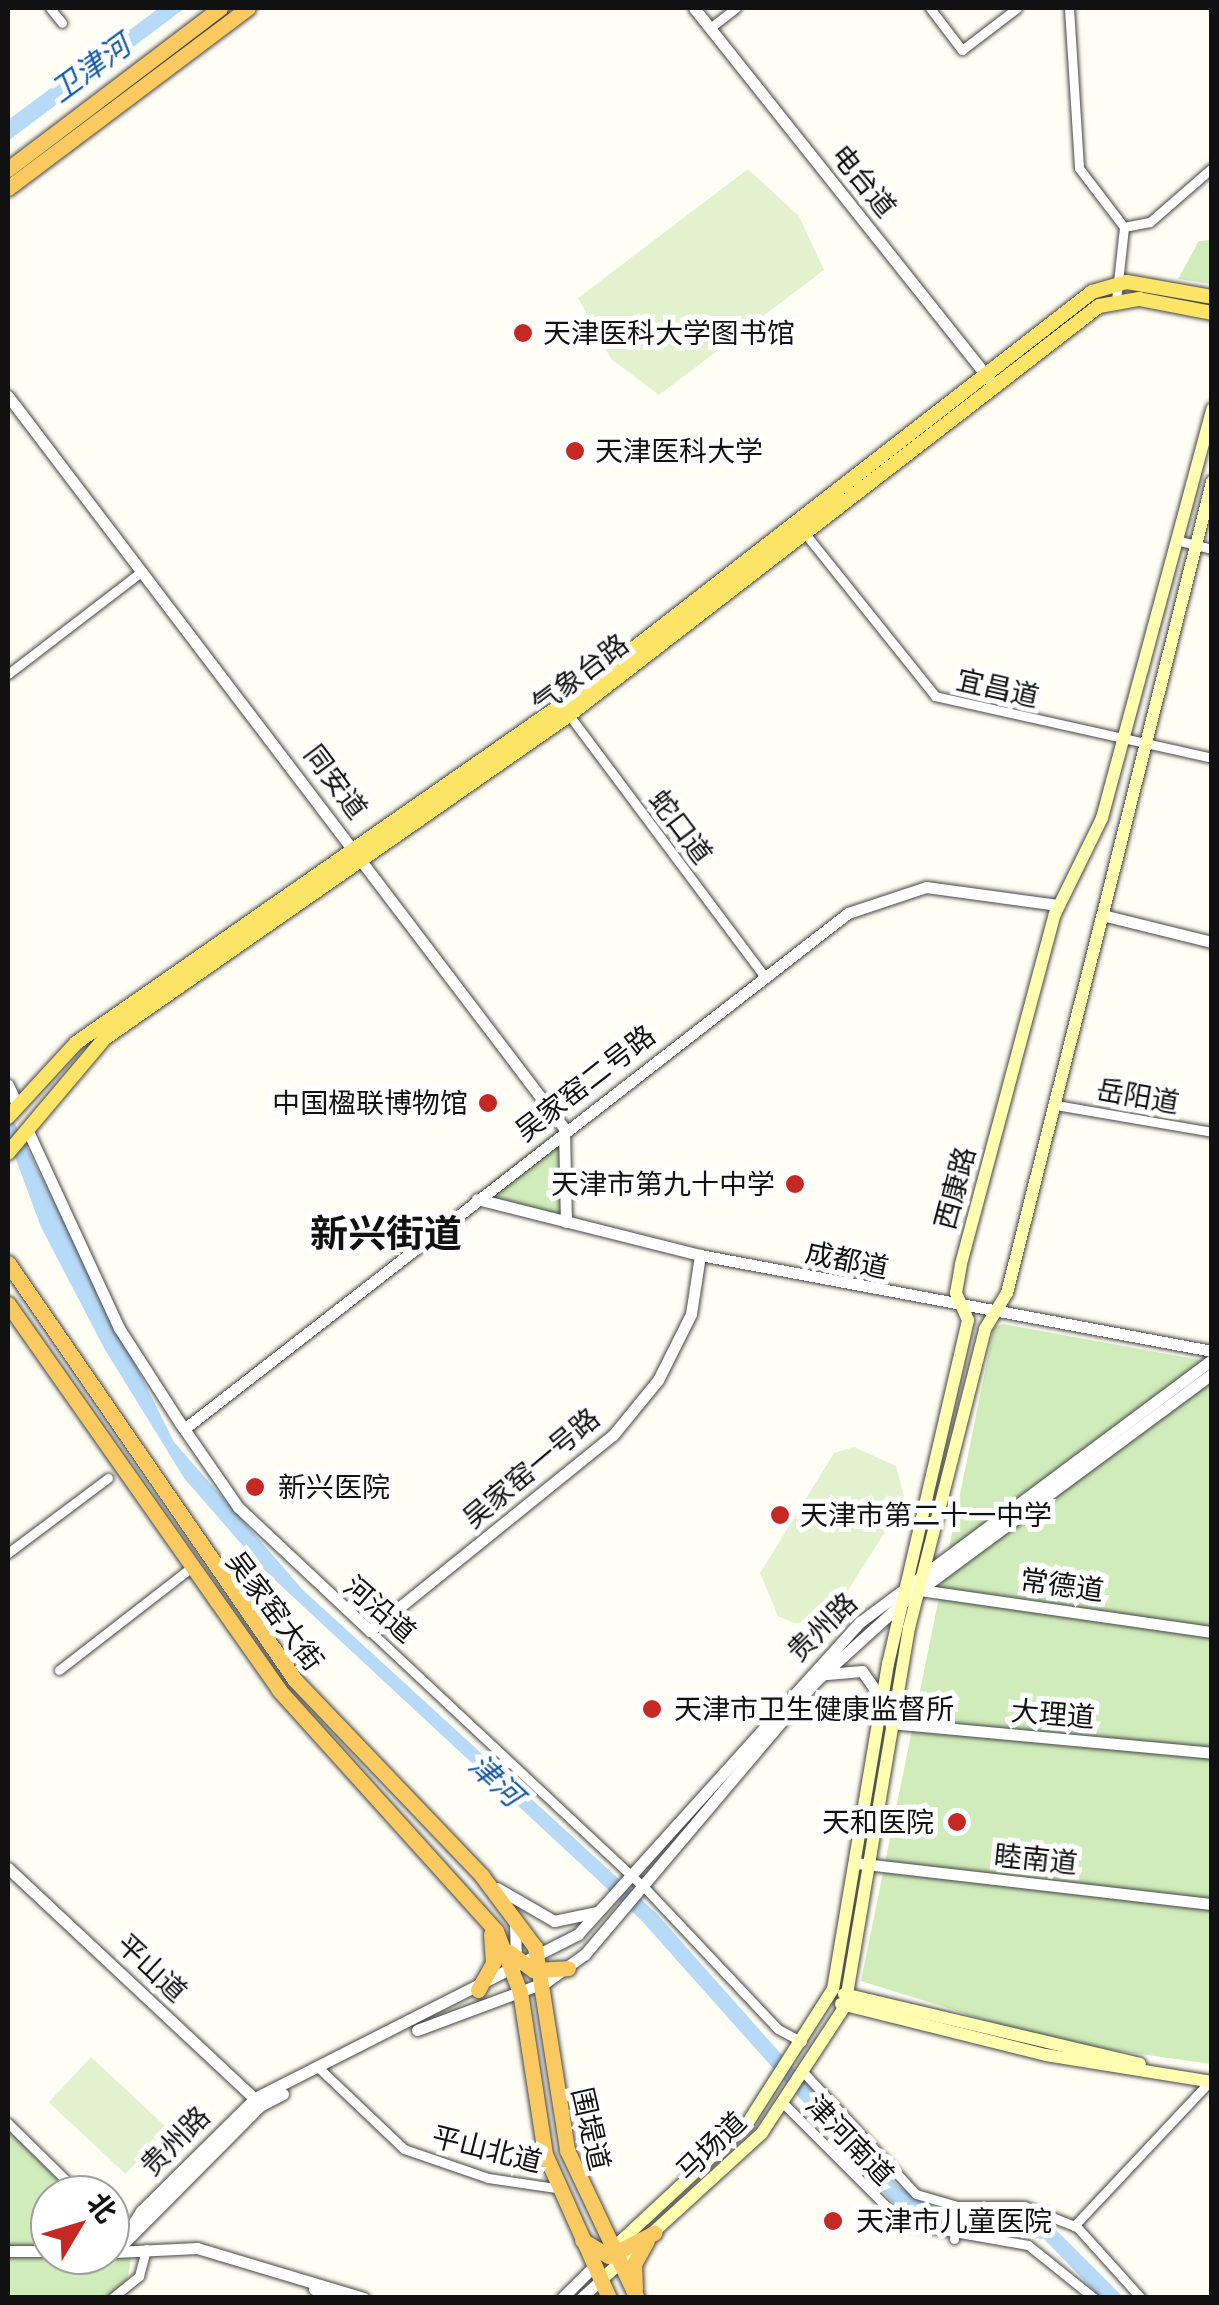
<!DOCTYPE html>
<meta charset="utf-8">
<style>
body{margin:0}
#map{position:relative;width:1219px;height:2305px;overflow:hidden;background:#fffef4;font-family:"PT Serif","Noto Sans SC",serif}
div>[style]{position:absolute}
[style*='--x']{left:calc(var(--x)*1px);top:calc(var(--y)*1px);width:calc(var(--w)*1px);rotate:calc(var(--a)*1deg)}
.green>*{inset:0;background:#d0ecbb}
.pitch>*{inset:0;background:#e3f2ce;transform-origin:0 0}
.water>*{inset:0;background:#b7daf8}
.roads{filter:drop-shadow(0 0 2px #444) drop-shadow(0 0 2px #444)}
.minor>*{height:9px;margin:-4.5px;padding:0 4.5px;transform-origin:4.5px;border-radius:4.5px;background:#fff}
.tertiary>*{height:11px;margin:-5.5px;padding:0 5.5px;transform-origin:5.5px;border-radius:5.5px;background:#fff}
.secondary>*{height:12px;margin:-6px;padding:0 6px;transform-origin:6px;border-radius:6px;background:#fffdaf}
.primary>*{height:14px;margin:-7px;padding:0 7px;transform-origin:7px;border-radius:7px;background:#fce467}
.trunk>*{height:15px;margin:-7.5px;padding:0 7.5px;transform-origin:7.5px;border-radius:7.5px;background:#faca60}
.dots>*{width:28px;height:28px;translate:-50% -50%;box-sizing:border-box;border:5px solid #fff;border-radius:50%}
span{translate:-50% -50%;white-space:nowrap;text-align:center;line-height:1.15;-webkit-text-stroke:10px #fff;paint-order:stroke}
.street-label{font-size:28px;color:#111}
.poi-label{font-size:28px;color:#111}
.left{translate:0 -50%;text-align:left}
.right{translate:-100% -50%;text-align:right}
.water-label{font-size:30px;color:#145ba8;font-style:italic}
.district-label{font-size:38px;color:#111;font-weight:700}
.frame{position:absolute;inset:0;border:10px solid #111;pointer-events:none}
.north{position:absolute;left:30px;top:2175px;width:100px;height:100px;box-sizing:border-box;background:#fff;border:2px solid #a0a0a0;border-radius:50%;rotate:52deg;font-size:28px;font-weight:700;line-height:40px;text-align:center;color:#111}
.north::after{content:'';display:block;margin:auto;width:35px;height:45px;background:#c62923;clip-path:polygon(50% 0,100% 100%,50% 72%,0 100%)}
</style>
<div id="map">
<div class="green">
<i style="clip-path:polygon(1211px 240px,1211px 284px,1178px 279px,1199px 241px)"></i>
<i style="clip-path:polygon(565px 1124px,567px 1218px,478px 1193px)"></i>
<i style="clip-path:polygon(1003px 1324px,1211px 1362px,1211px 2064px,1056px 2042px,861px 1981px,994px 1327px)"></i>
<i style="clip-path:polygon(8px 2126px,79px 2195px,50px 2195px,50px 2255px,110px 2255px,110px 2225px,133px 2247px,124px 2297px,8px 2297px)"></i>
</div>
<div class="pitch">
<i style="clip-path:polygon(748px 169px,799px 216px,824px 270px,659px 395px,611px 359px,578px 298px)"></i>
<i style="clip-path:polygon(854px 1447px,896px 1466px,905px 1500px,828px 1622px,794px 1623px,778px 1616px,760px 1573px,834px 1453px)"></i>
<i style="left:91px;top:2057px;width:105px;height:62px;rotate:43deg"></i>
</div>
<div class="water">
<i style="clip-path:polygon(159px 8px,185px 8px,8px 141px,8px 120px)"></i>
<i style="clip-path:polygon(8px 1110px,174px 1442px,303px 1590px,656px 1913px,898px 2186px,938px 2209px,1054px 2228px,1123px 2297px,1100px 2297px,1044px 2239px,935px 2228px,894px 2204px,641px 1920px,263px 1569px,184px 1478px,104px 1348px,41px 1227px,8px 1138px)"></i>
</div>
<div class="roads">
<div class="minor">
<i style="--x:50;--y:8;--w:19;--a:51"></i>
<i style="--x:930;--y:8;--w:53;--a:52.7"></i>
<i style="--x:962;--y:50;--w:69;--a:-37.4"></i>
<i style="--x:1069;--y:8;--w:160;--a:86.4"></i>
<i style="--x:1079;--y:168;--w:74;--a:52.7"></i>
<i style="--x:710;--y:28;--w:33;--a:-38"></i>
<i style="--x:1116;--y:300;--w:73;--a:-83.7"></i>
<i style="--x:1124;--y:227;--w:26;--a:-11"></i>
<i style="--x:1150;--y:222;--w:82;--a:-41.1"></i>
<i style="--x:803;--y:531;--w:211;--a:51.3"></i>
<i style="--x:935;--y:696;--w:284;--a:12.6"></i>
<i style="--x:1176;--y:540;--w:37;--a:14"></i>
<i style="--x:8;--y:674;--w:169;--a:-37.5"></i>
<i style="--x:566;--y:711;--w:332;--a:53.2"></i>
<i style="--x:1056;--y:1105;--w:158;--a:9.8"></i>
<i style="--x:8;--y:1553;--w:125;--a:-36.9"></i>
<i style="--x:370;--y:1631;--w:376;--a:43.1"></i>
<i style="--x:645;--y:1888;--w:194;--a:46.7"></i>
<i style="--x:778;--y:2029;--w:27;--a:28"></i>
<i style="--x:59;--y:1670;--w:165;--a:-37.8"></i>
<i style="--x:321;--y:2070;--w:115;--a:43.6"></i>
<i style="--x:404;--y:2149;--w:89;--a:19"></i>
<i style="--x:488;--y:2178;--w:69;--a:8.4"></i>
<i style="--x:806;--y:2075;--w:162;--a:47.3"></i>
<i style="--x:916;--y:2194;--w:43;--a:16.3"></i>
<i style="--x:957;--y:2206;--w:67;--a:0"></i>
<i style="--x:1024;--y:2206;--w:57;--a:21.6"></i>
<i style="--x:1077;--y:2227;--w:96;--a:48"></i>
<i style="--x:785;--y:2105;--w:167;--a:45"></i>
<i style="--x:903;--y:2223;--w:127;--a:10"></i>
<i style="--x:1028;--y:2245;--w:85;--a:38.8"></i>
<i style="--x:8;--y:2123;--w:103;--a:44.6"></i>
<i style="--x:1074;--y:2226;--w:197;--a:-46.8"></i>
<i style="--x:954;--y:2239;--w:33;--a:-85"></i>
<i style="--x:112;--y:2298;--w:35;--a:-39"></i>
<i style="--x:139;--y:2276;--w:28;--a:-75"></i>
</div>
<div class="tertiary">
<i style="--x:694;--y:8;--w:474;--a:51.5"></i>
<i style="--x:8;--y:396;--w:919;--a:52.78"></i>
<i style="--x:564;--y:1128;--w:94;--a:88.8"></i>
<i style="--x:1106;--y:916;--w:109;--a:13.8"></i>
<i style="--x:8;--y:1085;--w:21;--a:65"></i>
<i style="--x:27;--y:1129;--w:219;--a:65.2"></i>
<i style="--x:119;--y:1328;--w:113;--a:57.3"></i>
<i style="--x:180;--y:1423;--w:102;--a:55.4"></i>
<i style="--x:238;--y:1507;--w:181;--a:43.2"></i>
<i style="--x:370;--y:1631;--w:312;--a:-38.9"></i>
<i style="--x:613;--y:1435;--w:71;--a:-50.7"></i>
<i style="--x:658;--y:1380;--w:74;--a:-63.4"></i>
<i style="--x:691;--y:1314;--w:60;--a:-81.3"></i>
<i style="--x:477;--y:1199;--w:230;--a:14.1"></i>
<i style="--x:700;--y:1255;--w:521;--a:10.62"></i>
<i style="--x:184;--y:1429;--w:841;--a:-37.85"></i>
<i style="--x:848;--y:913;--w:82;--a:-18.4"></i>
<i style="--x:926;--y:887;--w:133;--a:7.8"></i>
<i style="--x:920;--y:1590;--w:295;--a:8.2"></i>
<i style="--x:827;--y:1674;--w:35;--a:-5"></i>
<i style="--x:862;--y:1671;--w:33;--a:55"></i>
<i style="--x:890;--y:1723;--w:323;--a:5.3"></i>
<i style="--x:856;--y:1863;--w:358;--a:6.6"></i>
<i style="--x:8;--y:1868;--w:340;--a:43.1"></i>
<i style="--x:497;--y:1888;--w:66;--a:30.1"></i>
<i style="--x:554;--y:1921;--w:44;--a:-11.8"></i>
<i style="--x:515;--y:1923;--w:41;--a:88.6"></i>
<i style="--x:417;--y:2030;--w:138;--a:-20.4"></i>
<i style="--x:546;--y:1982;--w:48;--a:-35.7"></i>
<i style="--x:585;--y:1954;--w:356;--a:-49.8"></i>
<i style="--x:815;--y:1682;--w:118;--a:-42.2"></i>
<i style="--x:902;--y:1603;--w:385;--a:-36.5"></i>
<i style="--x:8;--y:2251;--w:42;--a:0"></i>
<i style="--x:115;--y:2252;--w:49;--a:-57.6"></i>
<i style="--x:141;--y:2211;--w:161;--a:-44.7"></i>
<i style="--x:255;--y:2098;--w:362;--a:-26.9"></i>
<i style="--x:578;--y:1934;--w:421;--a:-47.9"></i>
<i style="--x:860;--y:1622;--w:439;--a:-36.7"></i>
<i style="--x:115;--y:2252;--w:206;--a:-45.2"></i>
<i style="--x:260;--y:2106;--w:26;--a:-28"></i>
<i style="--x:115;--y:2252;--w:82;--a:-2.8"></i>
<i style="--x:197;--y:2248;--w:174;--a:16.7"></i>
<i style="--x:314;--y:2289;--w:26;--a:21"></i>
<i style="--x:562;--y:2298;--w:42;--a:-45"></i>
<i style="--x:581;--y:2298;--w:25;--a:-42"></i>
</div>
<div class="secondary">
<i style="--x:844;--y:1994;--w:304;--a:13.3"></i>
<i style="--x:841;--y:2004;--w:211;--a:14"></i>
<i style="--x:1046;--y:2055;--w:168;--a:9.2"></i>
<i style="--x:608;--y:2253;--w:190;--a:-42.9"></i>
<i style="--x:747;--y:2124;--w:160;--a:-57.5"></i>
<i style="--x:833;--y:1989;--w:330;--a:-80.4"></i>
<i style="--x:888;--y:1664;--w:353;--a:-76.9"></i>
<i style="--x:968;--y:1320;--w:30;--a:-114"></i>
<i style="--x:956;--y:1293;--w:29;--a:-80"></i>
<i style="--x:961;--y:1264;--w:362;--a:-75"></i>
<i style="--x:1055;--y:914;--w:107;--a:-63.9"></i>
<i style="--x:1102;--y:818;--w:424;--a:-74.9"></i>
<i style="--x:600;--y:2281;--w:219;--a:-42.4"></i>
<i style="--x:762;--y:2133;--w:152;--a:-56.8"></i>
<i style="--x:845;--y:2006;--w:383;--a:-80.4"></i>
<i style="--x:909;--y:1628;--w:309;--a:-75.7"></i>
<i style="--x:985;--y:1329;--w:42;--a:-58.6"></i>
<i style="--x:1007;--y:1293;--w:837;--a:-75.81"></i>
</div>
<div class="primary">
<i style="--x:8;--y:1117;--w:100;--a:-47.4"></i>
<i style="--x:76;--y:1043;--w:591;--a:-34.87"></i>
<i style="--x:561;--y:705;--w:673;--a:-37.87"></i>
<i style="--x:1092;--y:292;--w:36;--a:-16"></i>
<i style="--x:1127;--y:282;--w:86;--a:10"></i>
<i style="--x:8;--y:1153;--w:150;--a:-49.9"></i>
<i style="--x:105;--y:1038;--w:565;--a:-34.84"></i>
<i style="--x:569;--y:715;--w:669;--a:-37.66"></i>
<i style="--x:1099;--y:306;--w:41;--a:-9.9"></i>
<i style="--x:1139;--y:299;--w:74;--a:10.9"></i>
</div>
<div class="trunk">
<i style="--x:8;--y:169;--w:266;--a:-37.2"></i>
<i style="--x:8;--y:188;--w:300;--a:-36.9"></i>
<i style="--x:8;--y:1263;--w:506;--a:55.46"></i>
<i style="--x:295;--y:1680;--w:271;--a:46.3"></i>
<i style="--x:482;--y:1876;--w:89;--a:53.3"></i>
<i style="--x:535;--y:1947;--w:206;--a:81"></i>
<i style="--x:567;--y:2150;--w:164;--a:64.7"></i>
<i style="--x:8;--y:1304;--w:472;--a:54.9"></i>
<i style="--x:279;--y:1690;--w:324;--a:48"></i>
<i style="--x:496;--y:1931;--w:66;--a:68.5"></i>
<i style="--x:520;--y:1992;--w:164;--a:81.2"></i>
<i style="--x:545;--y:2154;--w:158;--a:66"></i>
<i style="--x:509;--y:1952;--w:30;--a:37"></i>
<i style="--x:533;--y:1970;--w:35;--a:-3"></i>
<i style="--x:478;--y:1990;--w:31;--a:-61"></i>
<i style="--x:493;--y:1963;--w:29;--a:-94"></i>
<i style="--x:582;--y:2240;--w:31;--a:31"></i>
<i style="--x:609;--y:2256;--w:51;--a:-27.1"></i>
<i style="--x:635;--y:2289;--w:25;--a:-92"></i>
<i style="--x:634;--y:2264;--w:26;--a:-61"></i>
</div>
</div>
<div class="dots">
<i style="left:523px;top:333px;background:#c62923"></i>
<i style="left:575px;top:451px;background:#c62923"></i>
<i style="left:488px;top:1103px;background:#c62923"></i>
<i style="left:795px;top:1184px;background:#c62923"></i>
<i style="left:255px;top:1487px;background:#c62923"></i>
<i style="left:780px;top:1515px;background:#c62923"></i>
<i style="left:652px;top:1709px;background:#c62923"></i>
<i style="left:957px;top:1822px;background:#c62923"></i>
<i style="left:833px;top:2221px;background:#c62923"></i>
</div>
<div class="street-label">
<span style="left:864px;top:181px;rotate:51deg">电台道</span>
<span style="left:580px;top:674px;rotate:-37deg">气象台路</span>
<span style="left:998px;top:688px;rotate:13deg">宜昌道</span>
<span style="left:336px;top:782px;rotate:53deg">同安道</span>
<span style="left:681px;top:827px;rotate:53deg">蛇口道</span>
<span style="left:585px;top:1083px;rotate:-38deg">吴家窑二号路</span>
<span style="left:1138px;top:1096px;rotate:10deg">岳阳道</span>
<span style="left:955px;top:1188px;rotate:-75deg">西康路</span>
<span style="left:847px;top:1260px;rotate:12deg">成都道</span>
<span style="left:531px;top:1468px;rotate:-40deg">吴家窑一号路</span>
<span style="left:1062px;top:1585px;rotate:8deg">常德道</span>
<span style="left:380px;top:1609px;rotate:41deg">河沿道</span>
<span style="left:275px;top:1611px;rotate:53deg">吴家窑大街</span>
<span style="left:822px;top:1627px;rotate:-44deg">贵州路</span>
<span style="left:1053px;top:1714px;rotate:5deg">大理道</span>
<span style="left:1036px;top:1859px;rotate:6deg">睦南道</span>
<span style="left:152px;top:1968px;rotate:43deg">平山道</span>
<span style="left:591px;top:2129px;rotate:77deg">围堤道</span>
<span style="left:850px;top:2140px;rotate:46deg">津河南道</span>
<span style="left:175px;top:2141px;rotate:-45deg">贵州路</span>
<span style="left:711px;top:2146px;rotate:-44deg">马场道</span>
<span style="left:487px;top:2149px;rotate:14deg">平山北道</span>
</div>
<div class="poi-label">
<span class="left" style="left:543px;top:333px">天津医科大学图书馆</span>
<span class="left" style="left:595px;top:451px">天津医科大学</span>
<span class="right" style="left:468px;top:1103px">中国楹联博物馆</span>
<span class="right" style="left:775px;top:1184px">天津市第九十中学</span>
<span class="left" style="left:278px;top:1487px">新兴医院</span>
<span class="left" style="left:800px;top:1515px">天津市第二十一中学</span>
<span class="left" style="left:674px;top:1709px">天津市卫生健康监督所</span>
<span class="right" style="left:934px;top:1822px">天和医院</span>
<span class="left" style="left:856px;top:2221px">天津市儿童医院</span>
</div>
<div class="water-label">
<span style="left:90px;top:68px;rotate:-36deg">卫津河</span>
<span style="left:496px;top:1780px;rotate:43deg">津河</span>
</div>
<div class="district-label">
<span style="left:386px;top:1234px">新兴街道</span>
</div>
<div class="frame"></div>
<div class="north">北</div>
</div>
